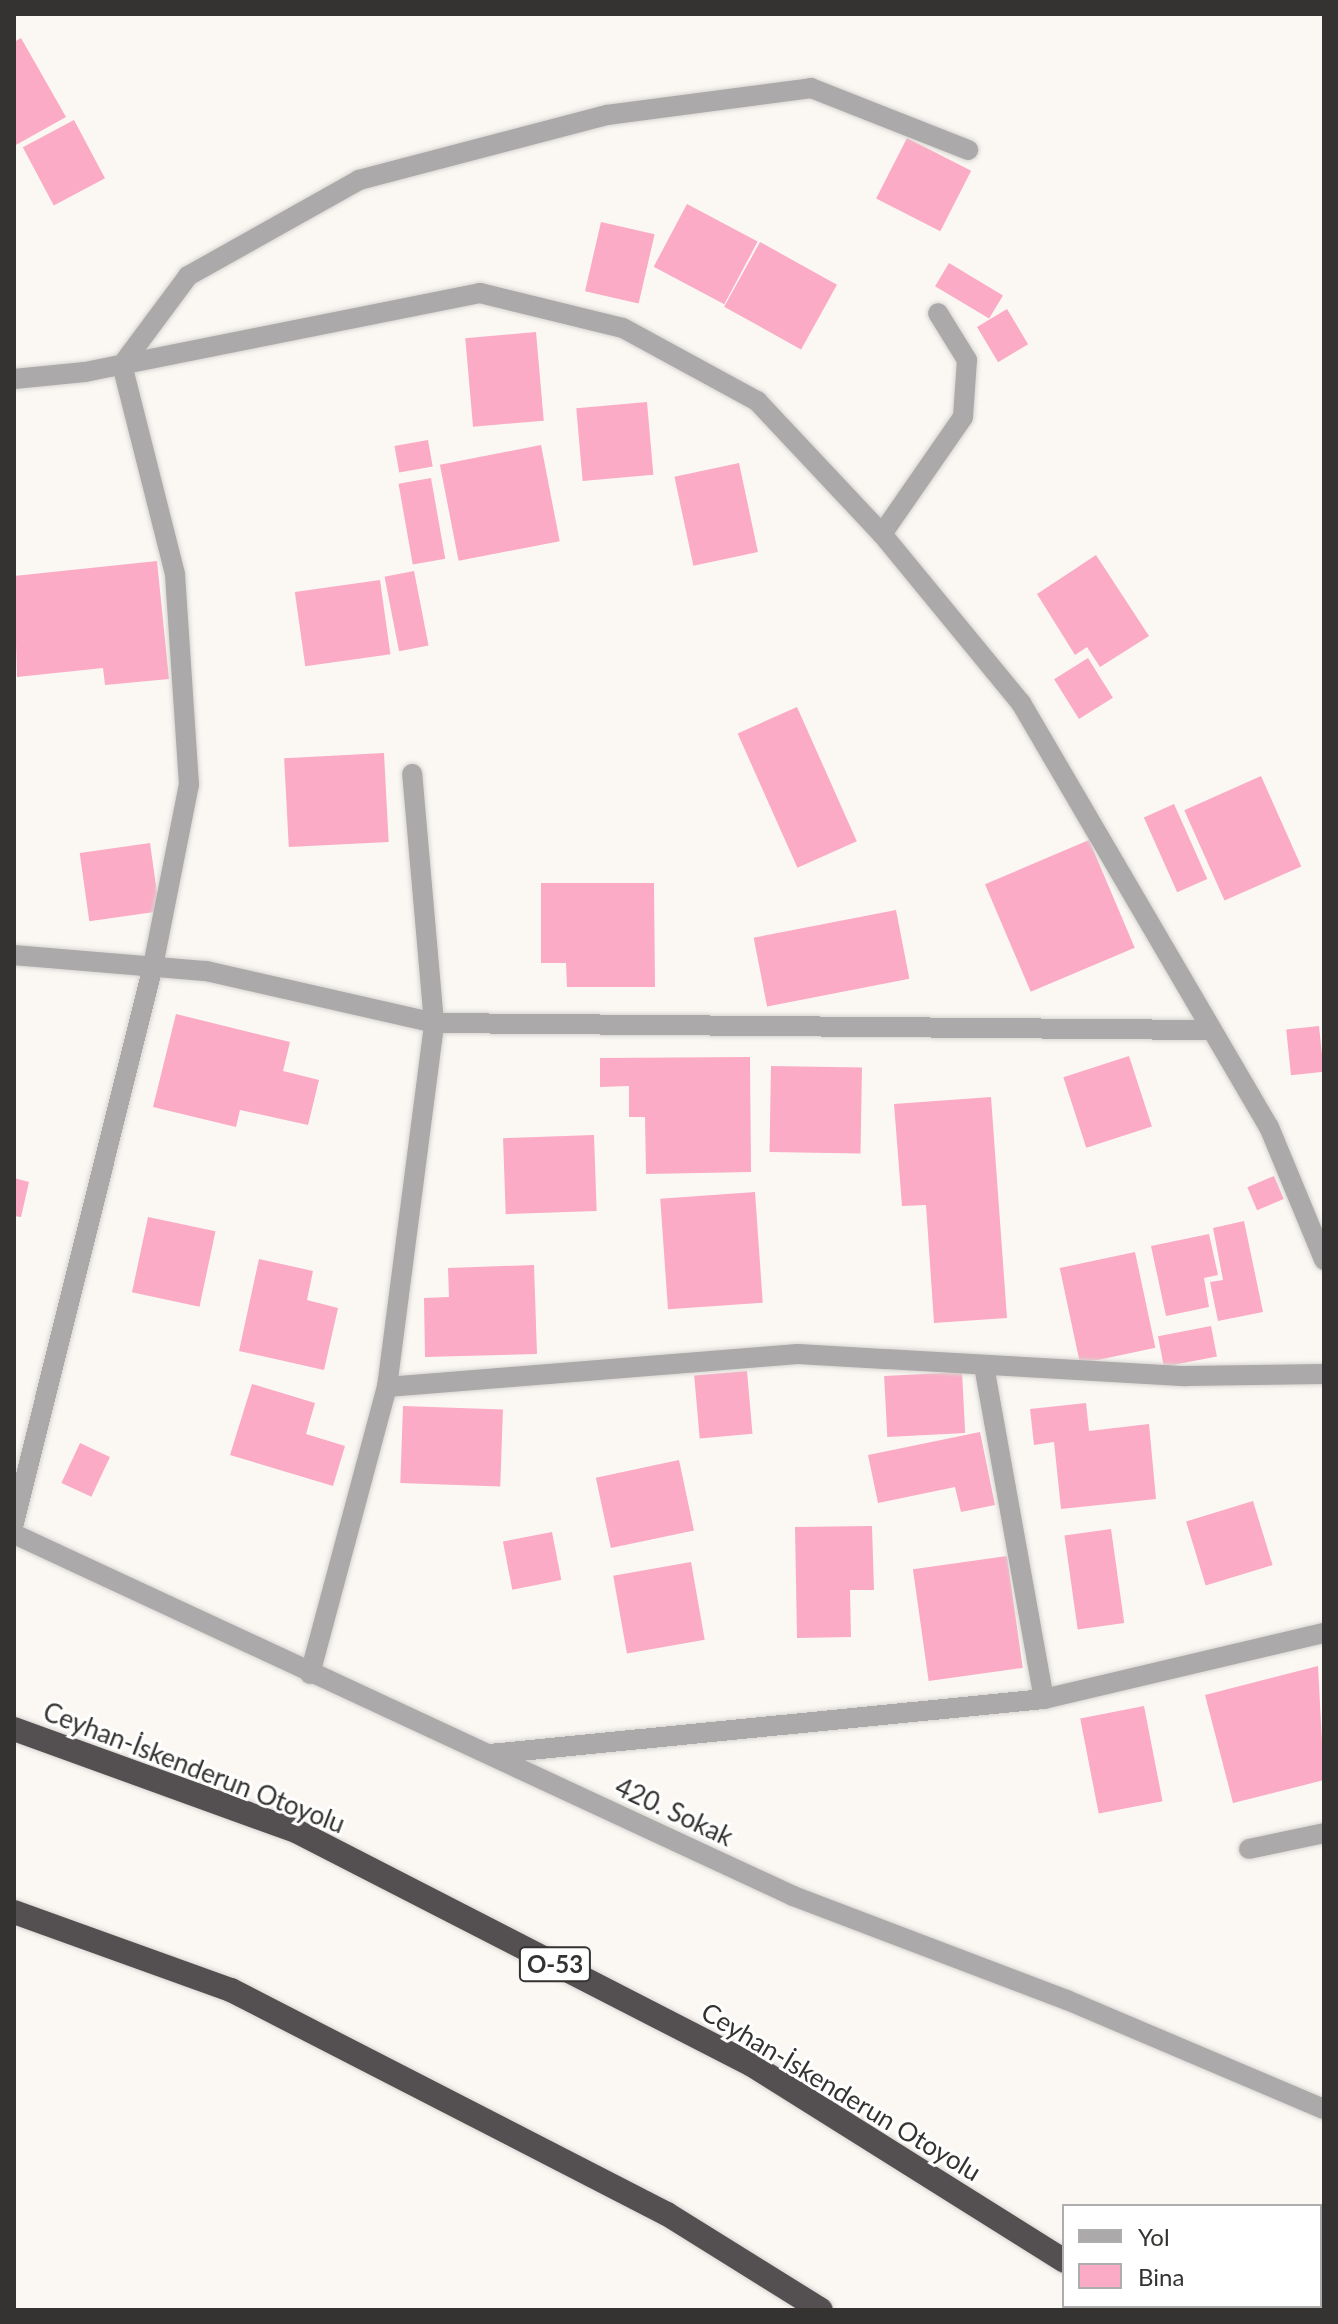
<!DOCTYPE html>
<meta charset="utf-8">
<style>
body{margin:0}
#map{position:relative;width:1338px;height:2324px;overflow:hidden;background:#fbf8f4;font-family:Lato,sans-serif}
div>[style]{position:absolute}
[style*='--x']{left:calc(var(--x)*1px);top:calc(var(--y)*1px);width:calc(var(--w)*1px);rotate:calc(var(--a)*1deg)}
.building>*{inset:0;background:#fbabc5;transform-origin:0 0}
.roads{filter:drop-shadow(0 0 2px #d7d5d1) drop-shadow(0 0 2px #d7d5d1)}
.service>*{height:20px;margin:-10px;padding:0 10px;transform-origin:10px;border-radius:10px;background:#aba9a9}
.minor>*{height:20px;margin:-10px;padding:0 10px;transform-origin:10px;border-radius:10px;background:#aba9a9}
.motorway>*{height:24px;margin:-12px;padding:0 12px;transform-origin:12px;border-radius:12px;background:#545051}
span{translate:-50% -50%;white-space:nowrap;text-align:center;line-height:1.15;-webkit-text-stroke:6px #fff;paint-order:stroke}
.shield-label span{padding:2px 6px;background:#fff;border:2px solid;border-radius:6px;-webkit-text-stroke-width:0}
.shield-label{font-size:24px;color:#343331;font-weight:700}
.street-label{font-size:26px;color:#343331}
.frame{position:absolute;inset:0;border:16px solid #343331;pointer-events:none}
.legend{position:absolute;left:1062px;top:2204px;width:260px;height:104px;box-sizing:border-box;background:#fff;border:2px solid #aeadad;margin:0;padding:10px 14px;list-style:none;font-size:24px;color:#343331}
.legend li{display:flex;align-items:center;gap:16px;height:40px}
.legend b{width:40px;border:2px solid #aeadad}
</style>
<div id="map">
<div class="building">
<i style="clip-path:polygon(21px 38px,66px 117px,14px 146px,14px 42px)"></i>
<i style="left:74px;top:120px;width:66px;height:58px;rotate:62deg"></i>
<i style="left:907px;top:138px;width:72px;height:68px;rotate:27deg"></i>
<i style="left:687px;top:204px;width:80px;height:71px;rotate:28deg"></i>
<i style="left:601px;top:222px;width:55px;height:71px;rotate:13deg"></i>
<i style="left:760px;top:242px;width:88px;height:74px;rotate:29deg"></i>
<i style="left:949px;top:263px;width:63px;height:27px;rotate:31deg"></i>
<i style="left:1007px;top:309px;width:41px;height:35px;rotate:59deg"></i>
<i style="left:536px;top:332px;width:89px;height:71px;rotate:85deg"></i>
<i style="left:647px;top:402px;width:73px;height:71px;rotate:85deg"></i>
<i style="left:428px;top:440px;width:27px;height:34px;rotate:80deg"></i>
<i style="left:541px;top:445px;width:98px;height:103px;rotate:79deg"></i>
<i style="left:739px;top:463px;width:91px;height:66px;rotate:78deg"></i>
<i style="left:431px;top:478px;width:82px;height:33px;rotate:80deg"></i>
<i style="clip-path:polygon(1096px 555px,1149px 636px,1100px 667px,1087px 647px,1075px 655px,1037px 594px)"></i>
<i style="clip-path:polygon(157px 561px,169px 679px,105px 685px,103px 668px,17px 677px,14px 576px)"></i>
<i style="left:414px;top:571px;width:76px;height:30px;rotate:79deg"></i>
<i style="left:380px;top:580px;width:75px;height:86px;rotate:82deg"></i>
<i style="left:1088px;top:658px;width:47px;height:40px;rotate:58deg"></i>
<i style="left:797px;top:707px;width:147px;height:65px;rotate:66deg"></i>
<i style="left:384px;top:753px;width:89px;height:100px;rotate:87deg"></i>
<i style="left:1261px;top:776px;width:99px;height:84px;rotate:66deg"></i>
<i style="left:1174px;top:804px;width:82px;height:33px;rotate:66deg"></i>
<i style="left:1089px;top:840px;width:117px;height:113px;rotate:67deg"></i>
<i style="left:150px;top:843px;width:69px;height:71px;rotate:82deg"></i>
<i style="clip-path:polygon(541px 883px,654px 883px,655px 987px,567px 987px,566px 963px,541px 963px)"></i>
<i style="left:896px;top:910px;width:70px;height:145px;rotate:79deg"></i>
<i style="clip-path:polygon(176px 1014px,290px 1042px,283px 1071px,319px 1080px,308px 1125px,240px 1110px,236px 1127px,153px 1107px)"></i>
<i style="left:1319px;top:1026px;width:46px;height:33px;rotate:84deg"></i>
<i style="left:1129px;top:1056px;width:74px;height:69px;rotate:72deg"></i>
<i style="clip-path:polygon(750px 1057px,751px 1172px,646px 1174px,645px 1117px,629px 1117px,629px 1086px,600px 1087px,600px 1058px)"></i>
<i style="left:771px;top:1066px;width:91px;height:86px;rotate:1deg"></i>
<i style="clip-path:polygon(991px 1097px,1007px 1318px,934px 1323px,926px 1205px,902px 1206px,894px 1104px)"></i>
<i style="left:594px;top:1135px;width:76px;height:91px;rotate:88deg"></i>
<i style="left:1274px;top:1176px;width:25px;height:29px;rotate:67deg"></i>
<i style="clip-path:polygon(14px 1178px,29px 1182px,21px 1217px,14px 1216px)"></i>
<i style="left:755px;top:1192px;width:111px;height:95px;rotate:86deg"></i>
<i style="left:148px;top:1217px;width:69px;height:77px;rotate:12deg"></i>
<i style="clip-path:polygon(1244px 1221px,1263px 1312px,1218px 1321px,1210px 1282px,1223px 1280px,1213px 1228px)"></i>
<i style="clip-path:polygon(1209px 1234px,1218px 1275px,1204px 1278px,1209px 1307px,1166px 1316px,1151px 1246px)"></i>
<i style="left:1135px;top:1252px;width:98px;height:77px;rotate:78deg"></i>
<i style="clip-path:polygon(259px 1259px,313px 1271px,307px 1300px,338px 1308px,324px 1370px,239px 1351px)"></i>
<i style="clip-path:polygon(534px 1265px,537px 1354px,425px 1357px,424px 1298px,449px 1297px,448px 1268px)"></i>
<i style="left:1211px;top:1326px;width:31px;height:54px;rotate:79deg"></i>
<i style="left:747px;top:1371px;width:63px;height:53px;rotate:85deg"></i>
<i style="left:962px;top:1372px;width:61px;height:78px;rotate:87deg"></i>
<i style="clip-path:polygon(252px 1384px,315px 1403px,306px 1434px,345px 1446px,333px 1486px,230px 1455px)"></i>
<i style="clip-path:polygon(1086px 1403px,1089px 1431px,1149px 1424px,1156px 1499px,1061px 1509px,1054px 1442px,1034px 1445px,1030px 1409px)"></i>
<i style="left:403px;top:1406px;width:100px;height:77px;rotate:2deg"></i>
<i style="clip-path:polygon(980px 1432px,995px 1505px,961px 1512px,955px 1487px,878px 1503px,868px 1455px)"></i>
<i style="left:80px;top:1443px;width:33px;height:44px;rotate:25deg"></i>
<i style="left:679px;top:1460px;width:72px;height:85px;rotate:78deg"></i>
<i style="left:1253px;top:1501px;width:67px;height:70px;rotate:73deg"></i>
<i style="clip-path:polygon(872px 1526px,874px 1590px,850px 1590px,851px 1637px,797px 1638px,795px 1527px)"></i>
<i style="left:1111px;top:1529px;width:95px;height:47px;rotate:82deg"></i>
<i style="left:552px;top:1532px;width:49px;height:50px;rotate:79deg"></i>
<i style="left:1007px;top:1556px;width:113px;height:95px;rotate:82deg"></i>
<i style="left:691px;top:1562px;width:79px;height:79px;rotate:80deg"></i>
<i style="clip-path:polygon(1318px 1666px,1324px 1780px,1233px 1803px,1205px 1695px)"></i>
<i style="left:1144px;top:1706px;width:97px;height:65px;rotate:79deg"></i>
</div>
<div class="roads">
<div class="service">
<i style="--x:122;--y:365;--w:111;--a:-53.4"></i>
<i style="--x:188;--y:276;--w:196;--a:-29.3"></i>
<i style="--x:359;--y:180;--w:256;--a:-14.7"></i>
<i style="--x:607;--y:115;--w:206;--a:-7.5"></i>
<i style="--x:811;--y:88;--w:169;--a:21.5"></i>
<i style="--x:882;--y:534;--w:142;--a:-55.3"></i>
<i style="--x:963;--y:417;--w:57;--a:-86"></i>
<i style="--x:967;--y:360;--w:55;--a:-121.7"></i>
</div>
<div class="minor">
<i style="--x:14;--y:379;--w:71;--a:-5.6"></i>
<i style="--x:85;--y:372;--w:403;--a:-11.3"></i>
<i style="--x:480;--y:293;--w:147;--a:13.8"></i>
<i style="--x:623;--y:328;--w:153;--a:28.6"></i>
<i style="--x:757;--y:401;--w:183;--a:46.8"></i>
<i style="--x:882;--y:534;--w:219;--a:50.6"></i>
<i style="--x:1021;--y:703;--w:491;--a:59.7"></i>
<i style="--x:1269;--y:1127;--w:144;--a:67.5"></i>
<i style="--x:14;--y:955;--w:193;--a:4.8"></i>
<i style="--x:206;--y:971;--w:234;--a:12.8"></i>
<i style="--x:434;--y:1023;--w:775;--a:0.52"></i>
<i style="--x:984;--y:1366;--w:338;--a:79.8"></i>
<i style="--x:387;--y:1387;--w:412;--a:-4.6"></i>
<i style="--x:798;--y:1354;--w:388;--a:3.3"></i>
<i style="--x:1185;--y:1376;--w:139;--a:-0.8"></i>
<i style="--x:14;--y:1523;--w:574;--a:-75.99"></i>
<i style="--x:153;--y:966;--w:185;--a:-78.8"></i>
<i style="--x:189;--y:785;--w:211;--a:-93.8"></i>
<i style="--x:175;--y:574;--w:216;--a:-104.2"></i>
<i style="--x:14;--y:1534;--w:859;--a:24.92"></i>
<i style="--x:793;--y:1896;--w:293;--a:20.8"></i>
<i style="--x:1067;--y:2000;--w:279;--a:23"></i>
<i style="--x:310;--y:1674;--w:297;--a:-75"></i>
<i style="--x:387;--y:1387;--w:367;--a:-82.6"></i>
<i style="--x:434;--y:1023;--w:250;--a:-95"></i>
<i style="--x:490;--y:1754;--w:557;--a:-5.67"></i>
<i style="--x:1044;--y:1699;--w:288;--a:-13.3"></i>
<i style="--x:1249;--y:1849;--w:77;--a:-12"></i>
<i style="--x:1320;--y:2241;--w:4;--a:-27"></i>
<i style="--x:1220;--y:2310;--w:6;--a:-39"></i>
</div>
<div class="motorway">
<i style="--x:14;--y:1729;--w:302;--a:19.9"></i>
<i style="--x:298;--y:1832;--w:510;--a:27.17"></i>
<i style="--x:752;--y:2065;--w:368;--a:32.1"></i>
<i style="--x:14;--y:1912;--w:231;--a:19.8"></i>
<i style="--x:231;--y:1990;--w:490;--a:27.2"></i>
<i style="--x:667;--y:2214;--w:181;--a:31.9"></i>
<i style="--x:1129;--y:2306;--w:6;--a:39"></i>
</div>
</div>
<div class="shield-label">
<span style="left:555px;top:1964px">O-53</span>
</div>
<div class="street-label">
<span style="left:194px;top:1768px;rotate:21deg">Ceyhan-İskenderun Otoyolu</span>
<span style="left:674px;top:1812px;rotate:25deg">420. Sokak</span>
<span style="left:841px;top:2092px;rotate:31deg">Ceyhan-İskenderun Otoyolu</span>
</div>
<div class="frame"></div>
<ul class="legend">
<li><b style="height:10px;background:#aba9a9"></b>Yol</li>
<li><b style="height:22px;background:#fbabc5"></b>Bina</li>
</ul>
</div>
